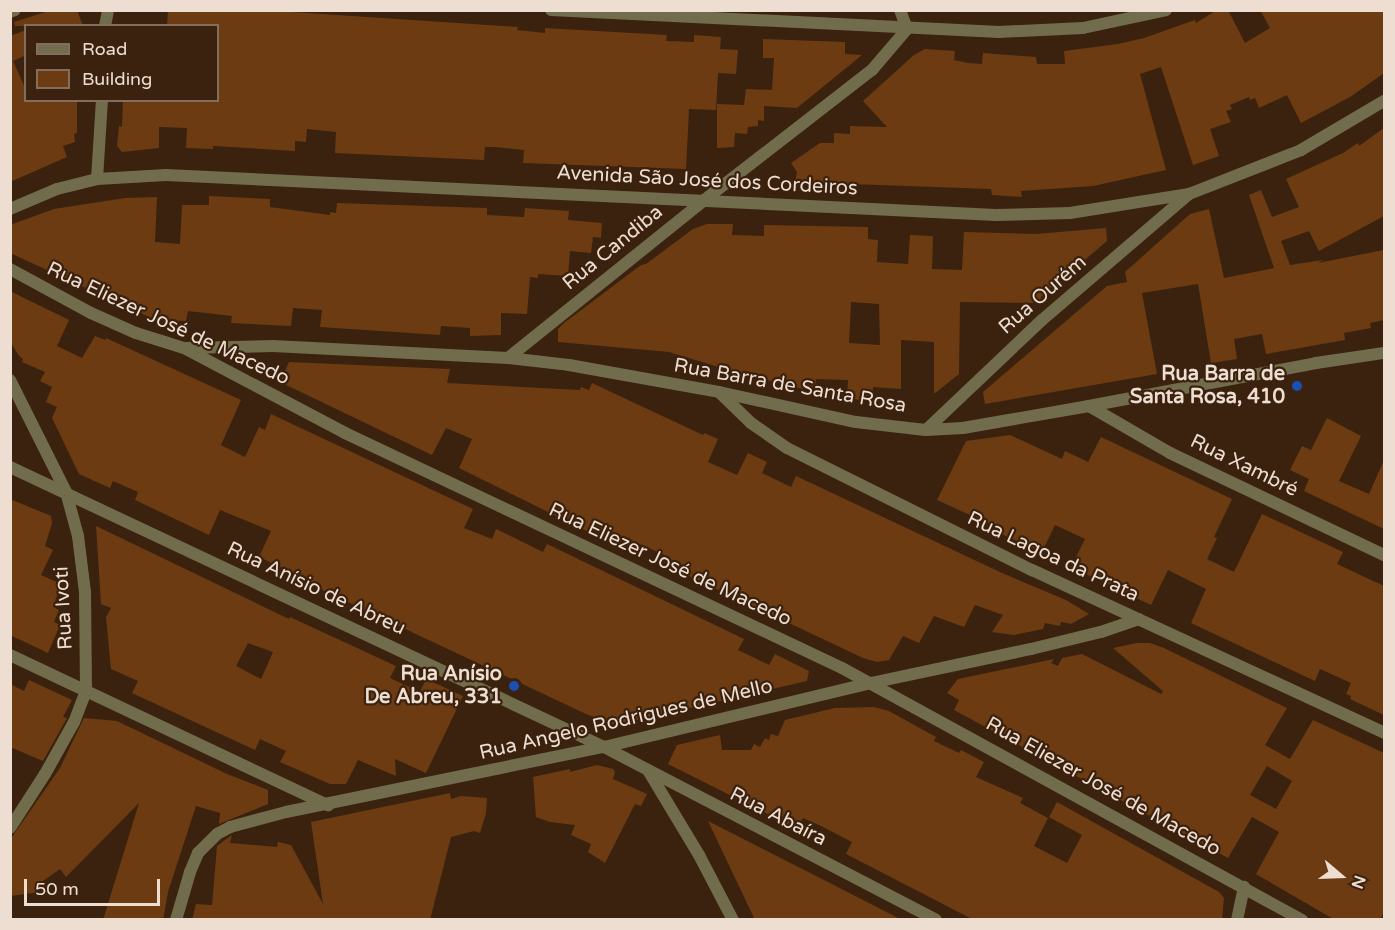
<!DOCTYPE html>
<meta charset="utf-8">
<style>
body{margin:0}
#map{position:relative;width:1395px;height:930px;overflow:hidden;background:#3b220e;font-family:"Varela Round",sans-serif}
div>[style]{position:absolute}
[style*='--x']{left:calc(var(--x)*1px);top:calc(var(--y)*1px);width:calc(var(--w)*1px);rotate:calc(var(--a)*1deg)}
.building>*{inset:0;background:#6c3b12}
.minor>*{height:12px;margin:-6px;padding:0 6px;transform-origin:6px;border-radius:6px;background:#716d4c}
.dots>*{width:16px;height:16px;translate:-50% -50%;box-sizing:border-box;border:3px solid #3b220e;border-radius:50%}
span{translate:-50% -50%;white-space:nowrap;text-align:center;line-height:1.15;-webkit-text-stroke:4.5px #3b220e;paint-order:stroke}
.street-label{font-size:20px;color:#eeddd1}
.poi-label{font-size:20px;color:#eeddd1;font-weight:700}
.right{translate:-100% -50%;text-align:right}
.frame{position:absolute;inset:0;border:12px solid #eeddd1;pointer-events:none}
.legend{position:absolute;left:24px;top:24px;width:195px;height:78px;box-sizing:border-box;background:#3b220e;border:2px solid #836d5c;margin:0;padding:8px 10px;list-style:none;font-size:18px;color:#eeddd1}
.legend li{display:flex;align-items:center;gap:12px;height:30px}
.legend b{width:30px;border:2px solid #836d5c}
.north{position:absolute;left:1311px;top:846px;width:60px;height:60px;-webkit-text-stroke:4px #3b220e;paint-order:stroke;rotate:109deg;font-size:16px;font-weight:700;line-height:24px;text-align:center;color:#eeddd1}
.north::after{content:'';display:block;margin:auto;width:21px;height:27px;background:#eeddd1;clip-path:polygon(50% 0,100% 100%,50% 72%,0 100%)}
.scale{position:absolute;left:24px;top:879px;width:136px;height:27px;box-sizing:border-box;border:3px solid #eeddd1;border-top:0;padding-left:8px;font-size:18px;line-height:21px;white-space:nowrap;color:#eeddd1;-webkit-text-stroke:4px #3b220e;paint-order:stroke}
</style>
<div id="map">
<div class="building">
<i style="clip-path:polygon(52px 10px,77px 10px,83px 26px,15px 26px,14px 22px)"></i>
<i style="clip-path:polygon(168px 10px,277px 11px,518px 27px,517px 30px,545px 33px,545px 28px,667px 35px,666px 41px,694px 42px,694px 35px,721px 37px,720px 49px,738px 50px,736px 74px,718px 73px,716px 110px,689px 109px,686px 169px,523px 163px,524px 150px,495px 147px,485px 147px,484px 160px,335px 153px,336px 132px,307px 129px,306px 142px,295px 141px,295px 151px,213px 146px,213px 149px,186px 148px,187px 128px,159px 127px,159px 148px,122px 152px,117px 146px,119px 126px,122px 127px,123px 100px,218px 100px,218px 26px,167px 26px)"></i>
<i style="clip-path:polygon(1217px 10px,1228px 10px,1245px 43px,1270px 28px,1260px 10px,1384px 10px,1384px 73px,1350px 97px,1301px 123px,1287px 95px,1259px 108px,1255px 98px,1250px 100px,1249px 97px,1230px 105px,1232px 109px,1226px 111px,1231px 122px,1210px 129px,1219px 156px,1193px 165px,1161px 67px,1140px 74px,1166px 170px,1093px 186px,1021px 191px,1022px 197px,992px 195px,991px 189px,795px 182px,797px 172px,791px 163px,820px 143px,834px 143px,834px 133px,850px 134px,850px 126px,887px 127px,863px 101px,914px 55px,925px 49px,955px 51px,954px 60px,968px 63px,982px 64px,983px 53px,1036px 57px,1037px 64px,1065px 64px,1064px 51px,1118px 44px,1144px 38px,1195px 20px,1196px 23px)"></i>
<i style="clip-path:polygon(26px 30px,26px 55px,13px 61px,26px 90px,26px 100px,77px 100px,77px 133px,74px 134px,75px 142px,63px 146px,67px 157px,10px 182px,10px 36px)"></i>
<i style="clip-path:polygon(763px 39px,845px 42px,845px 54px,862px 55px,797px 108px,764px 106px,764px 121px,758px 120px,758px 126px,748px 127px,747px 134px,735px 133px,734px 147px,717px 148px,717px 104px,744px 105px,746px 89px,772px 90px,774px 58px,763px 58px)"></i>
<i style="clip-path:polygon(1384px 128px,1384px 216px,1319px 251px,1309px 231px,1281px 241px,1290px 265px,1323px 260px,1318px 263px,1384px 250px,1384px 320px,1370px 323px,1371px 328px,1344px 333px,1345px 340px,1266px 354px,1262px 334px,1234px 339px,1237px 359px,1211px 363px,1198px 284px,1142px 293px,1157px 374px,985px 404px,983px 392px,1107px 286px,1127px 282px,1125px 272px,1190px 214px,1209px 209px,1224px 278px,1274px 268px,1249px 195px,1261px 190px,1272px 217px,1299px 207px,1286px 179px,1343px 153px,1358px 143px,1359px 146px)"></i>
<i style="clip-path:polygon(209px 196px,270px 199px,270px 207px,330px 215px,330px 212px,336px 213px,337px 203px,487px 208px,487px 215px,524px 217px,525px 208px,569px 211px,568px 220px,602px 223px,601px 238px,593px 237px,591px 253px,570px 251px,568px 276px,538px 274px,538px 278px,530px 277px,527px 314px,501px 313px,501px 335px,470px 336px,470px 328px,441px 326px,440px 335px,320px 327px,322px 310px,293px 308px,291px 326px,231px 323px,232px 316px,188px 311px,186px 321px,156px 320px,10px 253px,10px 225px,54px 209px,125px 198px,157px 197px,155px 242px,180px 244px,182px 205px,209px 205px)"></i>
<i style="clip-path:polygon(evenodd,707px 224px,733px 224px,732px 235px,764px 236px,764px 225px,868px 227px,868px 239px,878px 240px,877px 262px,908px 264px,910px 235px,933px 236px,932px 269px,962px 270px,964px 232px,1036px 234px,1106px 228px,1107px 241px,1041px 297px,1040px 303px,960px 302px,959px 374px,934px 394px,934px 342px,901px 340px,901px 389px,873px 387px,872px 402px,847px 398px,848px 380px,816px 379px,815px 392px,735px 372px,669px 352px,558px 342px,558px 329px,564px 323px,641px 265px,646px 264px,693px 229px,707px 224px,851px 302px,879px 304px,880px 345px,849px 343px,851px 302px)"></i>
<i style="clip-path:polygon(10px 291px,69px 320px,57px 346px,82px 358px,95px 336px,105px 340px,106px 338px,241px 400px,221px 445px,245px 457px,259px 427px,265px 430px,271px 414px,473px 509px,464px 528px,492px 539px,496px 529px,543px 552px,547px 544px,744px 639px,738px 650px,769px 665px,775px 654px,809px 671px,807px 681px,616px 725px,586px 714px,282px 571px,283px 568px,259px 557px,271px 531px,220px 510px,209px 535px,135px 500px,138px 492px,113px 481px,110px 488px,79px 474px,52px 418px,57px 407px,46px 402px,52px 387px,40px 381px,45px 372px,22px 362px,23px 359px,19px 356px,10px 341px)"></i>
<i style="clip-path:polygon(289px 362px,450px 369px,447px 383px,580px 390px,581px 387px,589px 390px,592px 383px,703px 435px,704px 433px,718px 439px,708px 462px,737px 475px,748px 453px,767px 462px,762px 473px,791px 487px,796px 476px,1002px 573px,1066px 600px,1089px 614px,1071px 624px,1061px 622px,1060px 626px,1045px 623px,1043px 629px,1014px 635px,992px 632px,1003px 615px,975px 605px,964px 627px,934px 616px,919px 643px,903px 636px,889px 660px,877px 662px,863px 658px,668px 566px,671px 558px,631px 540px,624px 539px,619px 547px,459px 468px,472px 439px,446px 428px,432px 455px,280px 382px)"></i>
<i style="clip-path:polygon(1327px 418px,1361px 436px,1339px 481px,1369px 494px,1384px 460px,1384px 529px,1304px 491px,1309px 479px,1290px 470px,1302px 446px,1311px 450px)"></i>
<i style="clip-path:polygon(1010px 435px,1062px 459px,1065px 451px,1088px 462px,1101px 437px,1232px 499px,1214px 537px,1217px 538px,1207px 559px,1234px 572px,1262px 514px,1343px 552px,1337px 564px,1384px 586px,1384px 715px,1350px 699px,1351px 696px,1346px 694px,1351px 683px,1320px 669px,1315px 681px,1191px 623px,1206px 589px,1168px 570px,1151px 605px,1071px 567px,1085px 539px,1055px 525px,1042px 552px,990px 529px,992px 525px,937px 500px,966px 441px)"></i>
<i style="clip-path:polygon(10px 499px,51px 516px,52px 523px,45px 546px,53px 550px,41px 575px,61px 584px,53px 607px,59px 610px,54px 622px,60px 625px,48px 653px,10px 635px)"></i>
<i style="clip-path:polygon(evenodd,96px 526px,289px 619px,290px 617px,396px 666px,390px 678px,420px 692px,426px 679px,463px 696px,426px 773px,395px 759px,396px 776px,358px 760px,346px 784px,330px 784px,280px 762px,286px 751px,260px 739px,255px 750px,132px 693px,138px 681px,111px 669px,106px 617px,111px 608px,101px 604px,96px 526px,248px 643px,273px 652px,261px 679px,236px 666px,248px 643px)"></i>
<i style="clip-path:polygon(evenodd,1137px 643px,1150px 643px,1164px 648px,1287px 708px,1265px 745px,1290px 759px,1313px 720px,1384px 753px,1384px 912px,1380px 920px,1335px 920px,1256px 874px,1279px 832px,1252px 817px,1228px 858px,954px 710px,959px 700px,947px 693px,958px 679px,1054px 659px,1051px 663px,1058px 666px,1062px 658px,1082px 654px,1161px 694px,1163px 691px,1113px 648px,1137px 643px,1267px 766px,1292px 781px,1276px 809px,1250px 795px,1267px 766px)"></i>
<i style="clip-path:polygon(29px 680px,72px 700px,63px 717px,67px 718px,43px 761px,10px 747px,10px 684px,24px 691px)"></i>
<i style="clip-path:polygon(874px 707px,889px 711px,936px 737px,934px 741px,959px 753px,961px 750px,984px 762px,976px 777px,1023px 798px,1020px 803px,1048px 818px,1034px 846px,1067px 863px,1082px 835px,1049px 817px,1057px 802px,1219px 892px,1224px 898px,1222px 920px,974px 920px,846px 854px,852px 842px,821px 826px,803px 818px,797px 829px,668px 764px,677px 745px,720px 735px,722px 750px,751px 750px,754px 744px,760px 747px,765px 738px,769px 740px,771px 734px,778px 736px,785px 720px,835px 708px)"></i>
<i style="clip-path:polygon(84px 718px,117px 721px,227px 774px,268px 790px,268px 804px,219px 824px,220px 813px,196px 806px,168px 892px,163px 920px,103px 920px,139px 803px,66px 877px,60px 869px,36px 886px,40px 892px,10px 896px,10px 840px,60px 768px)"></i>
<i style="clip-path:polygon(597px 765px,613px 769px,615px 772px,613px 779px,647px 794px,641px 806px,635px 804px,605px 863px,588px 852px,591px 844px,571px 835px,575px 825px,550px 822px,536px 817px,533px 777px,570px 769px,570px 772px)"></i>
<i style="clip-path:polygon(450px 793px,451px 799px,461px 796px,487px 798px,486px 813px,480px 833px,474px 831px,451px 837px,430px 920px,192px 920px,196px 904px,212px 905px,217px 846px,232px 835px,230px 843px,277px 847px,278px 842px,291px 845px,323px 904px,311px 822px)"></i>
<i style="clip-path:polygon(708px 821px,824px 880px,902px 920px,755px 920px)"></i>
</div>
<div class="minor">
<i style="--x:551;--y:10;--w:449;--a:2.8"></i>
<i style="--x:999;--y:32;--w:84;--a:-2.7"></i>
<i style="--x:1083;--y:28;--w:85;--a:-12.2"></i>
<i style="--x:10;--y:12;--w:5;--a:-22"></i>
<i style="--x:105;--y:26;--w:16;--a:-79"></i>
<i style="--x:97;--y:179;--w:79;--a:-86.4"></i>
<i style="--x:10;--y:209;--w:51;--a:-23.1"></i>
<i style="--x:57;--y:189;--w:41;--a:-14"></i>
<i style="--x:97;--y:179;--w:69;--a:-3.3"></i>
<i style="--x:166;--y:175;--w:831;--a:2.76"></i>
<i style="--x:996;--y:215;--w:74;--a:-1.5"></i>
<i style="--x:1070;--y:213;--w:121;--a:-9.1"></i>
<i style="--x:1189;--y:194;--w:120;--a:-21.4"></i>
<i style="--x:1301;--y:150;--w:96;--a:-30.6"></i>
<i style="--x:10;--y:269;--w:92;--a:28.5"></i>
<i style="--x:91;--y:313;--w:49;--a:24"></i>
<i style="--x:136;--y:333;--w:50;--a:17.4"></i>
<i style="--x:184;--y:348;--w:182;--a:27.8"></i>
<i style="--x:345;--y:433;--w:550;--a:25.31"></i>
<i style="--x:842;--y:668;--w:525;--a:28.72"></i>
<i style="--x:185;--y:348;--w:88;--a:-1.3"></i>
<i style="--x:273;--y:346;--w:235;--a:2.9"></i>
<i style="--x:508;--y:358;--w:61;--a:6.5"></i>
<i style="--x:569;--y:365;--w:152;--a:10.2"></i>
<i style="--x:719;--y:392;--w:140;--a:12.4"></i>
<i style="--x:856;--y:422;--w:70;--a:6.5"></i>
<i style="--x:926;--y:430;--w:37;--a:-3"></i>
<i style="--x:963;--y:428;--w:128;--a:-9.9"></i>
<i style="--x:1089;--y:406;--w:231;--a:-10.7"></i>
<i style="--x:1316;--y:363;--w:69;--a:-8.4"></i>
<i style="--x:508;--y:358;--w:250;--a:-38.8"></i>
<i style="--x:703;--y:201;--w:214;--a:-37.8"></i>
<i style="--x:872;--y:70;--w:54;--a:-49.5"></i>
<i style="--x:907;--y:29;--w:20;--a:-110"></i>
<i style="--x:10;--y:380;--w:125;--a:63.4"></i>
<i style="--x:66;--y:492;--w:46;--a:74.7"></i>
<i style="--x:78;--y:536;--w:56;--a:82.9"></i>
<i style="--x:85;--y:592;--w:99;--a:89.4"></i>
<i style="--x:86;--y:691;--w:33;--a:111"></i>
<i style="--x:74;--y:722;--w:60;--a:119.1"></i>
<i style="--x:45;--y:774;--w:64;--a:122.9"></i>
<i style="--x:720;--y:393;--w:43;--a:44.1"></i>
<i style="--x:751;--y:423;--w:44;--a:34.8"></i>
<i style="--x:787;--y:448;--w:274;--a:26.5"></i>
<i style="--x:1032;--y:570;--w:388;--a:24.8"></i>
<i style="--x:1089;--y:406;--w:94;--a:30.1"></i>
<i style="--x:1170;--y:453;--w:237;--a:25.5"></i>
<i style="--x:926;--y:430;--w:160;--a:-43.5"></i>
<i style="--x:1042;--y:320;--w:194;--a:-40.6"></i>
<i style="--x:10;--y:467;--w:657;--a:25.24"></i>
<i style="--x:604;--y:747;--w:374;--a:27.5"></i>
<i style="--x:10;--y:655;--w:352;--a:25.3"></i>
<i style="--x:649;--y:772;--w:97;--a:58.9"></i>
<i style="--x:699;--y:855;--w:73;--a:62.4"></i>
<i style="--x:176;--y:920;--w:50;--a:-73.7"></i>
<i style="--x:190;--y:872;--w:21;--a:-67"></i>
<i style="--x:198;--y:853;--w:27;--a:-45"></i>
<i style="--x:217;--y:834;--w:15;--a:-28"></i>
<i style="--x:230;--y:827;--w:58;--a:-15"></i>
<i style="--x:286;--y:812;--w:325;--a:-11.6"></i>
<i style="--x:604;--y:747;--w:275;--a:-13.5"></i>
<i style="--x:871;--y:683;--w:164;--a:-12"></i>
<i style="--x:1031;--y:649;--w:72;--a:-13.7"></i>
<i style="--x:1101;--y:632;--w:40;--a:-18.9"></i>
<i style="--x:1237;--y:920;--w:34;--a:-78"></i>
</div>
<div class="dots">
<i style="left:1297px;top:386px;background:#1a4fb4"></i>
<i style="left:514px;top:686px;background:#1a4fb4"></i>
</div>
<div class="street-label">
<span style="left:707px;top:181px;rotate:3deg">Avenida São José dos Cordeiros</span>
<span style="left:613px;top:248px;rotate:-39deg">Rua Candiba</span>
<span style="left:1043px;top:295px;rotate:-41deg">Rua Ourém</span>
<span style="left:168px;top:324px;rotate:25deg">Rua Eliezer José de Macedo</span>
<span style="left:790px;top:386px;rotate:10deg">Rua Barra de Santa Rosa</span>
<span style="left:1244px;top:466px;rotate:26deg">Rua Xambré</span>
<span style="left:1053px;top:557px;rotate:25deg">Rua Lagoa da Prata</span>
<span style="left:670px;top:565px;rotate:25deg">Rua Eliezer José de Macedo</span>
<span style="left:316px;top:589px;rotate:25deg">Rua Anísio de Abreu</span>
<span style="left:64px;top:608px;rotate:-93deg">Rua Ivoti</span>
<span style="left:626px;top:720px;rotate:-13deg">Rua Angelo Rodrigues de Mello</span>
<span style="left:1103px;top:787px;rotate:29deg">Rua Eliezer José de Macedo</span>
<span style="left:778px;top:817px;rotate:27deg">Rua Abaíra</span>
</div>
<div class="poi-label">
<span class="right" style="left:1285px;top:386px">Rua Barra de<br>Santa Rosa, 410</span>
<span class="right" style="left:502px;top:686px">Rua Anísio<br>De Abreu, 331</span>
</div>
<div class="frame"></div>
<ul class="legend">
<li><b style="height:8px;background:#716d4c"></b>Road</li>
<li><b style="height:16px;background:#6c3b12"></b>Building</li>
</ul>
<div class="north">N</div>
<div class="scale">50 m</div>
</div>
